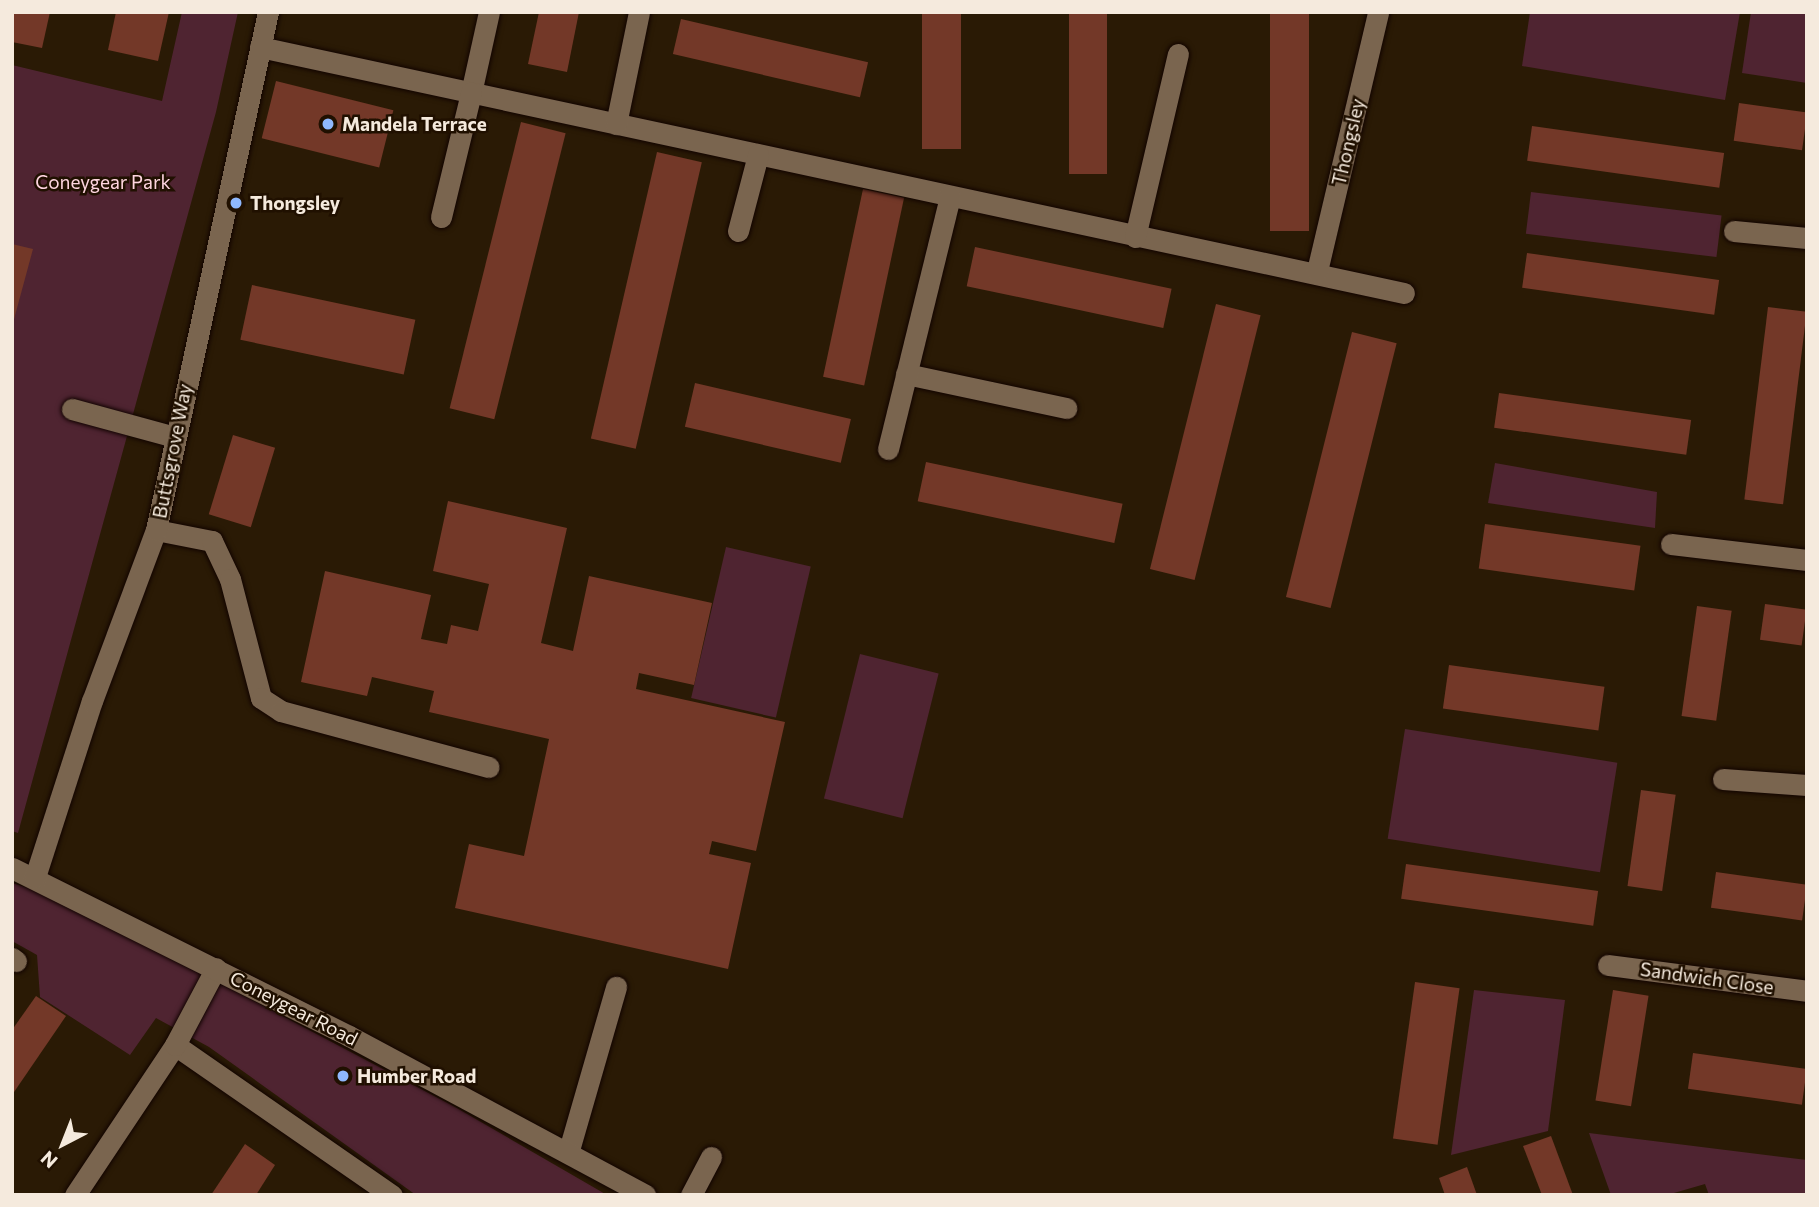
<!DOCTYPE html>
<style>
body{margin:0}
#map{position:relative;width:1819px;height:1207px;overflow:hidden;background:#2a1a05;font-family:Commissioner,sans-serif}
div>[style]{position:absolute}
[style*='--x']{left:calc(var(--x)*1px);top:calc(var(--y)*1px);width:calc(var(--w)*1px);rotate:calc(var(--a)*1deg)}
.green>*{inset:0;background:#4f2431;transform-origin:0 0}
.building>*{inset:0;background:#733828;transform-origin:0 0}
.roads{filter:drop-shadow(0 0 2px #120400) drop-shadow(0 0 2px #120400)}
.lane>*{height:21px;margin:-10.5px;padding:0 10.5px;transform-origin:10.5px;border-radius:10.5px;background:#7a654f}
.street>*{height:21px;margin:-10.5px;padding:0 10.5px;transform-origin:10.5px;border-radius:10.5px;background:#7a654f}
.secondary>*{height:21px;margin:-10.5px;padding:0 10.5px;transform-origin:10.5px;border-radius:10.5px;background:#7a654f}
.dots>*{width:19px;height:19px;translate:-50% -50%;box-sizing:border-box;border:4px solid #201000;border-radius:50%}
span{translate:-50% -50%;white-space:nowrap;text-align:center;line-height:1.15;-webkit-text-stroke:5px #201000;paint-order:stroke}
.poi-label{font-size:19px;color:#f5eadd;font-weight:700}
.left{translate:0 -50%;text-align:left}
.street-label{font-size:19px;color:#f5eadd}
.park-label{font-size:19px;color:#fed5df}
.frame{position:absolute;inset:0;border:14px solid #f5eadd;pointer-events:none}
.north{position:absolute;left:28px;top:1109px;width:70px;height:70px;-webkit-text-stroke:5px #201000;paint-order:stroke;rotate:222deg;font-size:19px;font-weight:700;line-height:28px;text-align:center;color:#f5eadd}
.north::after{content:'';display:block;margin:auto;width:24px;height:32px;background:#f5eadd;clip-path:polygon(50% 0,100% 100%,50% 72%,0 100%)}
</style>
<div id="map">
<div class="green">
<i style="clip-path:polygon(182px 12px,238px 12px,216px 112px,18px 833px,12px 831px,12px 65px,162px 101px)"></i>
<i style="clip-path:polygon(1530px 12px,1740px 12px,1725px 100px,1522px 66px)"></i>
<i style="clip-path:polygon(1751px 12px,1807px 12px,1807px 83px,1742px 73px)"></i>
<i style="left:1531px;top:192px;width:192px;height:42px;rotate:7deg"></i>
<i style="clip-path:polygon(1495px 463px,1657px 492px,1655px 528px,1488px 503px)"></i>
<i style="left:726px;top:547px;width:87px;height:155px;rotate:13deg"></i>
<i style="left:860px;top:654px;width:81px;height:149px;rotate:14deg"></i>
<i style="left:1405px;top:729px;width:215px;height:111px;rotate:9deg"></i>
<i style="clip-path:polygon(12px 883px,55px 896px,455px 1107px,607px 1195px,416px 1195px,209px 1047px,156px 1018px,130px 1055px,40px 997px,37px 955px,12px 941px)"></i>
<i style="clip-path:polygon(1474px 990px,1565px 1000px,1548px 1131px,1451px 1155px)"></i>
<i style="clip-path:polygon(1589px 1133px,1807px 1160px,1807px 1195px,1709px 1195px,1705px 1184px,1667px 1195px,1611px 1195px)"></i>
</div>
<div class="building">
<i style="clip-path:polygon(12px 12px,50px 12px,42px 48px,12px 42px)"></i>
<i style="clip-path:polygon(116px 12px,169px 12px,158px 61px,108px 50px)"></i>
<i style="clip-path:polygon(539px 12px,579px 12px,567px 72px,528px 64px)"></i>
<i style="left:922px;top:12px;width:39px;height:137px"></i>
<i style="left:1069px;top:12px;width:38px;height:162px"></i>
<i style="left:1270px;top:12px;width:39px;height:219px"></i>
<i style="left:681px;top:19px;width:192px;height:36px;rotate:13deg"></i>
<i style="left:276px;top:81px;width:121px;height:59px;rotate:14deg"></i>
<i style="left:1739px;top:103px;width:69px;height:38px;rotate:8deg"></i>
<i style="left:521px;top:122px;width:46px;height:295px;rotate:14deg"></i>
<i style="left:1532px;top:126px;width:194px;height:35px;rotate:8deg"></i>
<i style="left:657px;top:152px;width:46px;height:294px;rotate:13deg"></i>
<i style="left:863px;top:189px;width:42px;height:192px;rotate:12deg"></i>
<i style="clip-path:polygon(12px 244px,33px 249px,13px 323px,12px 323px)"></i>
<i style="left:975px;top:247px;width:201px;height:40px;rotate:12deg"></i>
<i style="left:1527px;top:253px;width:194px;height:35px;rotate:8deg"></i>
<i style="left:252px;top:285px;width:167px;height:56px;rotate:12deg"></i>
<i style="left:1216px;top:304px;width:46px;height:273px;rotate:14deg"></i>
<i style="left:1768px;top:307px;width:39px;height:194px;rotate:7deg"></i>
<i style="left:1352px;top:332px;width:46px;height:273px;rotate:14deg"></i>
<i style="left:695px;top:383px;width:160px;height:45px;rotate:13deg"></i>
<i style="left:1499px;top:393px;width:194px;height:35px;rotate:8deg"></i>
<i style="left:233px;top:435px;width:44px;height:83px;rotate:17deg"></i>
<i style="left:926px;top:462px;width:201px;height:40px;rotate:12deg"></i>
<i style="clip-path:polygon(448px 501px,567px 528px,541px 643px,573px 651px,589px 576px,712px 603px,694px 685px,639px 673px,636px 689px,785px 722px,756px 851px,712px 841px,709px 854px,751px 863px,728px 969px,455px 908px,469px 844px,524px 856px,549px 739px,429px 712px,434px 691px,372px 677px,367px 696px,301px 682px,325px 571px,431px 595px,421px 639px,447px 644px,451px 625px,478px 631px,489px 584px,433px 571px)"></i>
<i style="left:1485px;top:524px;width:157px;height:45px;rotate:8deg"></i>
<i style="left:1765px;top:604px;width:42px;height:36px;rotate:8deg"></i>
<i style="left:1697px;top:606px;width:35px;height:111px;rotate:8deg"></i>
<i style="left:1449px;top:665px;width:157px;height:44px;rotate:8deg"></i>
<i style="left:1641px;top:790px;width:35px;height:97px;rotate:8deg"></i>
<i style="left:1406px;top:864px;width:194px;height:35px;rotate:8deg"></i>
<i style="left:1716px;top:872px;width:92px;height:36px;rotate:8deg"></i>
<i style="left:1415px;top:982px;width:45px;height:158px;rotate:8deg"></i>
<i style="left:1613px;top:990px;width:36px;height:112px;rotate:9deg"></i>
<i style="clip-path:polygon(36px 996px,66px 1016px,12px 1095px,12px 1030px)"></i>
<i style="left:1693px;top:1053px;width:115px;height:36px;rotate:8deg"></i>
<i style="clip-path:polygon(1551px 1136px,1573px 1195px,1542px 1195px,1523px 1146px)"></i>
<i style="clip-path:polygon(245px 1144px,275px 1165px,256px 1195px,211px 1195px)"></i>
<i style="clip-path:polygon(1467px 1167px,1477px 1195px,1445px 1195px,1439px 1178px)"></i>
</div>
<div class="roads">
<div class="lane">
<i style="--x:471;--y:93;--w:83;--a:-77.5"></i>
<i style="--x:906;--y:374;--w:164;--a:12"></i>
<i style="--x:72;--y:409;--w:107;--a:15.2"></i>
<i style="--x:156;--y:530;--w:57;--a:11.1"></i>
<i style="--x:212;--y:541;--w:42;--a:64.7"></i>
<i style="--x:230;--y:579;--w:123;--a:75.4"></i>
<i style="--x:261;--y:698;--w:24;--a:33"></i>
<i style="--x:281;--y:711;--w:215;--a:15.1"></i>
<i style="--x:569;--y:1150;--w:170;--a:-73.9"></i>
<i style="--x:691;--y:1195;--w:43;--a:-62.2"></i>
</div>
<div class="street">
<i style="--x:260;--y:47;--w:1170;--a:12.14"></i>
<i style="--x:616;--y:124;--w:114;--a:-78.4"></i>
<i style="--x:441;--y:217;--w:128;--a:-76.4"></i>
<i style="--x:738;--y:231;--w:79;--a:-75.3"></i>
<i style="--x:1734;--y:231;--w:73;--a:5.5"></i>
<i style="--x:1135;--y:237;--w:188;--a:-76.8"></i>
<i style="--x:1317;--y:271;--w:266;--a:-76.7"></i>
<i style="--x:888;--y:449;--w:260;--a:-76.2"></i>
<i style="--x:1671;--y:544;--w:137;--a:6.7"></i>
<i style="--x:1723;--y:779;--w:84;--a:4.1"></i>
<i style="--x:12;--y:958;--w:5;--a:37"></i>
<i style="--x:1608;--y:965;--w:201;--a:7.4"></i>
<i style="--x:175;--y:1045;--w:264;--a:34.7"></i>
<i style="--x:75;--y:1195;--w:180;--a:-56.3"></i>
<i style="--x:175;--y:1045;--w:87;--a:-62"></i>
</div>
<div class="secondary">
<i style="--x:12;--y:868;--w:377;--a:26.5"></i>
<i style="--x:349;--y:1036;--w:336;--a:28.2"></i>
<i style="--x:35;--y:877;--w:185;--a:-72.1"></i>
<i style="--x:92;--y:701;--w:183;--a:-69.5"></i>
<i style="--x:156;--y:530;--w:530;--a:-77.8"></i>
</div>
</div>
<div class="dots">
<i style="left:328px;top:124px;background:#8fb8fd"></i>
<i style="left:236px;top:203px;background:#8fb8fd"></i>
<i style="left:343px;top:1076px;background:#8fb8fd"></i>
</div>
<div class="poi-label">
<span class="left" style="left:342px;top:124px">Mandela Terrace</span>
<span class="left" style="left:250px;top:203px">Thongsley</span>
<span class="left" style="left:357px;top:1076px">Humber Road</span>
</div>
<div class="street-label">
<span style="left:1348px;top:142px;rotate:-77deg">Thongsley</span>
<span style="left:172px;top:451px;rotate:-79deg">Buttsgrove Way</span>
<span style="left:1707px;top:978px;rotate:8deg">Sandwich Close</span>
<span style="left:294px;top:1008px;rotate:27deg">Coneygear Road</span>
</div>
<div class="park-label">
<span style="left:103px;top:182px">Coneygear Park</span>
</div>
<div class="frame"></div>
<div class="north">N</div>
</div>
